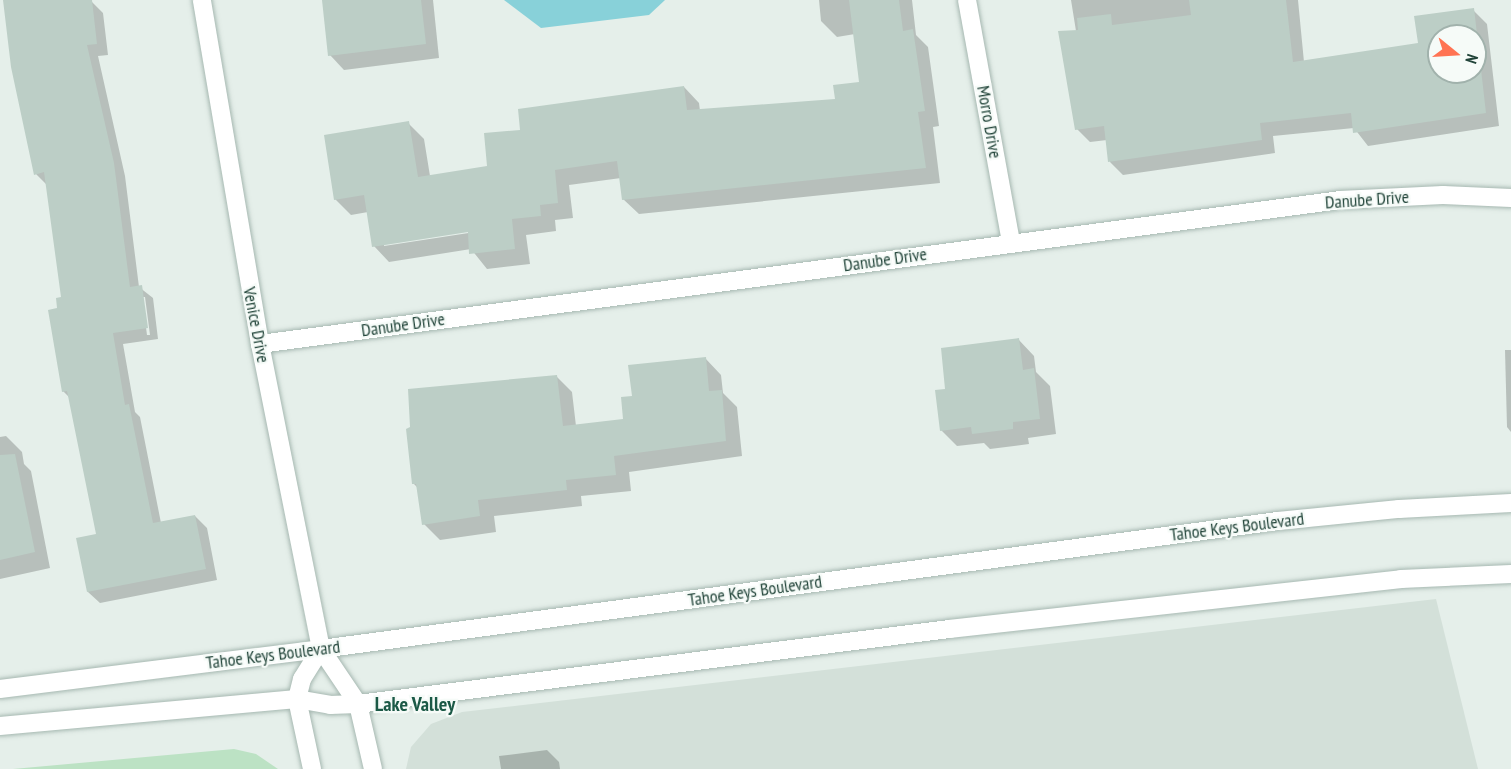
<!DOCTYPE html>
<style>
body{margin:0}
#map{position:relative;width:1511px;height:769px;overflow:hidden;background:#e5efea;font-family:"PT Sans Narrow",sans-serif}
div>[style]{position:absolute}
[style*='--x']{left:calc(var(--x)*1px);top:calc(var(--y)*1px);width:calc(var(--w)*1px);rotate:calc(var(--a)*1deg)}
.built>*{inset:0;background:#d3e0d9}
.green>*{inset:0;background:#bce2c4}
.water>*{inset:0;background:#88d1d9}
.shadow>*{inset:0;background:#0003}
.building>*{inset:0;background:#bccec6}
.roads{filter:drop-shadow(0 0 2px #a6b8b1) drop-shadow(0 0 2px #a6b8b1)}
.minor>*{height:18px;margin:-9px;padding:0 9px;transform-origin:9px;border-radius:9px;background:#fff}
.tertiary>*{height:18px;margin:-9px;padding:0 9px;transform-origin:9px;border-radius:9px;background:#fff}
span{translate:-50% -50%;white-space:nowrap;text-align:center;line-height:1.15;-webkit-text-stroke:4.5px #f6fbf8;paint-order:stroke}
.street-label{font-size:18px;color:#214439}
.neighbourhood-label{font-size:20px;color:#1b5946;font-weight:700}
.north{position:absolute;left:1427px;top:24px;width:60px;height:60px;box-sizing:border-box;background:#f6fbf8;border:2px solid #a1b2ac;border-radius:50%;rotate:108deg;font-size:16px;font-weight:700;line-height:24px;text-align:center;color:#214439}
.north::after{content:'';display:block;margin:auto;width:21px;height:27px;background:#ff7353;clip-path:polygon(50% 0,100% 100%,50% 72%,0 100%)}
</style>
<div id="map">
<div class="built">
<i style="clip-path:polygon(1436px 599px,1478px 769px,406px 769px,411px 747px,431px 724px,462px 712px)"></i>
</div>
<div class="green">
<i style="clip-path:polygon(234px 749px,256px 754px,278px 769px,13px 769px)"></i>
</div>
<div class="water">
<i style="clip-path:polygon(504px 0,665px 0,649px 15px,541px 28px)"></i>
</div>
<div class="shadow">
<i style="clip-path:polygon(evenodd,4px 0,91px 1px,103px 13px,108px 55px,98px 56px,125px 176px,139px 287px,153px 298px,158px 339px,123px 344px,135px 412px,140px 417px,161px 523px,195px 516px,207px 528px,217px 580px,100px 603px,88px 592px,98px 535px,70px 398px,63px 391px,58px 309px,63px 298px,48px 186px,36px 174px,4px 0,142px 297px,145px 297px,150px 335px,147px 335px,142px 297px)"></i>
<i style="clip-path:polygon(323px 0,433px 0,439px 58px,344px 70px,330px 55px)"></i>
<i style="clip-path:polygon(evenodd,819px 0,912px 0,916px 35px,928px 47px,939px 126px,933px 127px,940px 183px,639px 214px,623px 199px,621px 178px,569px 185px,573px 218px,555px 220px,556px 231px,526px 235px,530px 264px,487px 269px,471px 249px,389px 262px,374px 246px,368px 212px,351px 215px,335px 199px,408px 123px,424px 139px,430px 176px,489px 167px,522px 131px,684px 87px,699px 103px,700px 111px,837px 101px,861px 83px,855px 34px,837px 37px,821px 21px,819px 0,475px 229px,475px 232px,384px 246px,384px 243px,475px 229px)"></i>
<i style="clip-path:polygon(evenodd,1071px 0,1298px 0,1304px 62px,1419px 45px,1473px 10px,1487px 24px,1499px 126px,1368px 146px,1354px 128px,1273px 136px,1275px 153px,1123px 175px,1110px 162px,1107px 140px,1090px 142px,1077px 129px,1076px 31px,1071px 0,1439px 36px,1475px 36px,1475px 72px,1439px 72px,1439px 36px)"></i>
<i style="clip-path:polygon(1018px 339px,1034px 356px,1036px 372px,1050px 386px,1056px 434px,1028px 438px,1029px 444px,990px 449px,984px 443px,957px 446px,941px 430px,947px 390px)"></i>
<i style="clip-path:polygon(1505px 350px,1511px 350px,1511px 432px,1507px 427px)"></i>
<i style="clip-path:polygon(705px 358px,721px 375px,723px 393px,737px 407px,742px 456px,629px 472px,631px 491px,581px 496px,582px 506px,494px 516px,496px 532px,440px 540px,424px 524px,418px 488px,413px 483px,556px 376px,572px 392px,576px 426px,625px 420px,633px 397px)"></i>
<i style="clip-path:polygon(6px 436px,22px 452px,24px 464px,31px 471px,50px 568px,0 579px,0 437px)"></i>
<i style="clip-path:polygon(547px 750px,559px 762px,560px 769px,501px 769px,499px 756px)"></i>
</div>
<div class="building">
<i style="clip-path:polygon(3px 0,92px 0,97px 44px,87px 45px,114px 163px,130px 287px,142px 285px,148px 328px,113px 333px,125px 405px,129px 404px,153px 523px,195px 515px,206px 569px,87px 592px,76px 538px,96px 534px,67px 391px,62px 392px,48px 310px,57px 308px,56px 298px,61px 297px,44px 172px,34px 175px,11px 67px)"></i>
<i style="clip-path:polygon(322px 0,421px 0,426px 44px,328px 56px)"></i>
<i style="clip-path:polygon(849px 0,899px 0,903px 31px,913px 29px,925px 111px,918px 112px,926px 168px,622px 200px,617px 161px,555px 170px,558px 203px,540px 205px,541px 216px,512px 219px,515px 249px,469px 254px,468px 232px,372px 247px,364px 195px,334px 200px,324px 135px,409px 121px,418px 177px,487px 166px,484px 133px,520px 130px,518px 109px,684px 86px,687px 110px,835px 99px,833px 85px,859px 82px)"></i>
<i style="clip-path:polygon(evenodd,1189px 0,1286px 0,1293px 62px,1418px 43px,1414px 16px,1474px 8px,1486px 113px,1353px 133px,1351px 113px,1260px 123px,1262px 140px,1108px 162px,1104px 126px,1075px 130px,1058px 31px,1078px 30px,1077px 18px,1111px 14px,1112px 25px,1191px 15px,1189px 0,1439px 36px,1475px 36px,1475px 72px,1439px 72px,1439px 36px)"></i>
<i style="clip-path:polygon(1019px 338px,1023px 370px,1034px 368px,1040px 419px,1013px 422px,1013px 429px,972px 434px,971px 427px,940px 431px,935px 390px,945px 389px,941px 348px)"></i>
<i style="clip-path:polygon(706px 357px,709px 391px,722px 390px,726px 441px,614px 456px,616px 475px,566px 480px,567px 490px,478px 500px,480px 516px,422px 525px,416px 484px,412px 484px,406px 429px,410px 427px,408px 389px,557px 375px,563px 426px,623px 419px,621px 397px,632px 396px,628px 365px)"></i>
<i style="clip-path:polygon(15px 454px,35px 552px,0 560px,0 455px)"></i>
</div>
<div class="roads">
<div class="minor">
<i style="--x:967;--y:0;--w:247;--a:79.7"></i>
<i style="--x:260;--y:344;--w:1090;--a:-7.59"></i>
<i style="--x:1340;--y:200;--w:103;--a:-2.8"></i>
<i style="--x:1443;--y:195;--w:68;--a:2.5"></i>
<i style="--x:321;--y:649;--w:966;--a:-7.62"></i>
<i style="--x:1278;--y:521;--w:122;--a:-5.7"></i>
<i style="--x:1399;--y:509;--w:112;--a:-3.1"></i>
<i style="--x:297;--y:699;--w:72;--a:77.9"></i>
<i style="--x:373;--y:769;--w:67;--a:-103"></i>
<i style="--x:358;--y:704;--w:596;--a:-7.23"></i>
<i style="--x:949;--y:629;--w:455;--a:-6.3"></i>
<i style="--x:1401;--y:579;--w:110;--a:-2.6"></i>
</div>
<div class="tertiary">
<i style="--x:0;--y:689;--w:323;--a:-7.1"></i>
<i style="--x:297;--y:699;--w:21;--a:-76"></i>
<i style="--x:302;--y:679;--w:36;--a:-58"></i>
<i style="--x:0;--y:726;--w:298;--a:-5.2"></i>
<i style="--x:297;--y:699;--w:34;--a:10"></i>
<i style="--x:330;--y:705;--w:28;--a:-2"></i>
<i style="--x:358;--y:704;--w:66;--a:-123.9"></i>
<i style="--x:321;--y:649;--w:311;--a:-101.3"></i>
<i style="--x:260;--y:344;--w:349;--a:-99.6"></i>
</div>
</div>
<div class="street-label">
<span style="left:989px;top:122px;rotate:80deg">Morro Drive</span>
<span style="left:1367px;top:200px;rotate:-4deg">Danube Drive</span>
<span style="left:885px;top:260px;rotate:-8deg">Danube Drive</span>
<span style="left:256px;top:325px;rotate:79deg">Venice Drive</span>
<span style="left:403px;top:325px;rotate:-8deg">Danube Drive</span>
<span style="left:1237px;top:527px;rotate:-7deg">Tahoe Keys Boulevard</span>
<span style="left:755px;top:591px;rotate:-8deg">Tahoe Keys Boulevard</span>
<span style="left:273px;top:655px;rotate:-7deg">Tahoe Keys Boulevard</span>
</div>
<div class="neighbourhood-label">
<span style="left:415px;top:704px">Lake Valley</span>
</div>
<div class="north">N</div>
</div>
